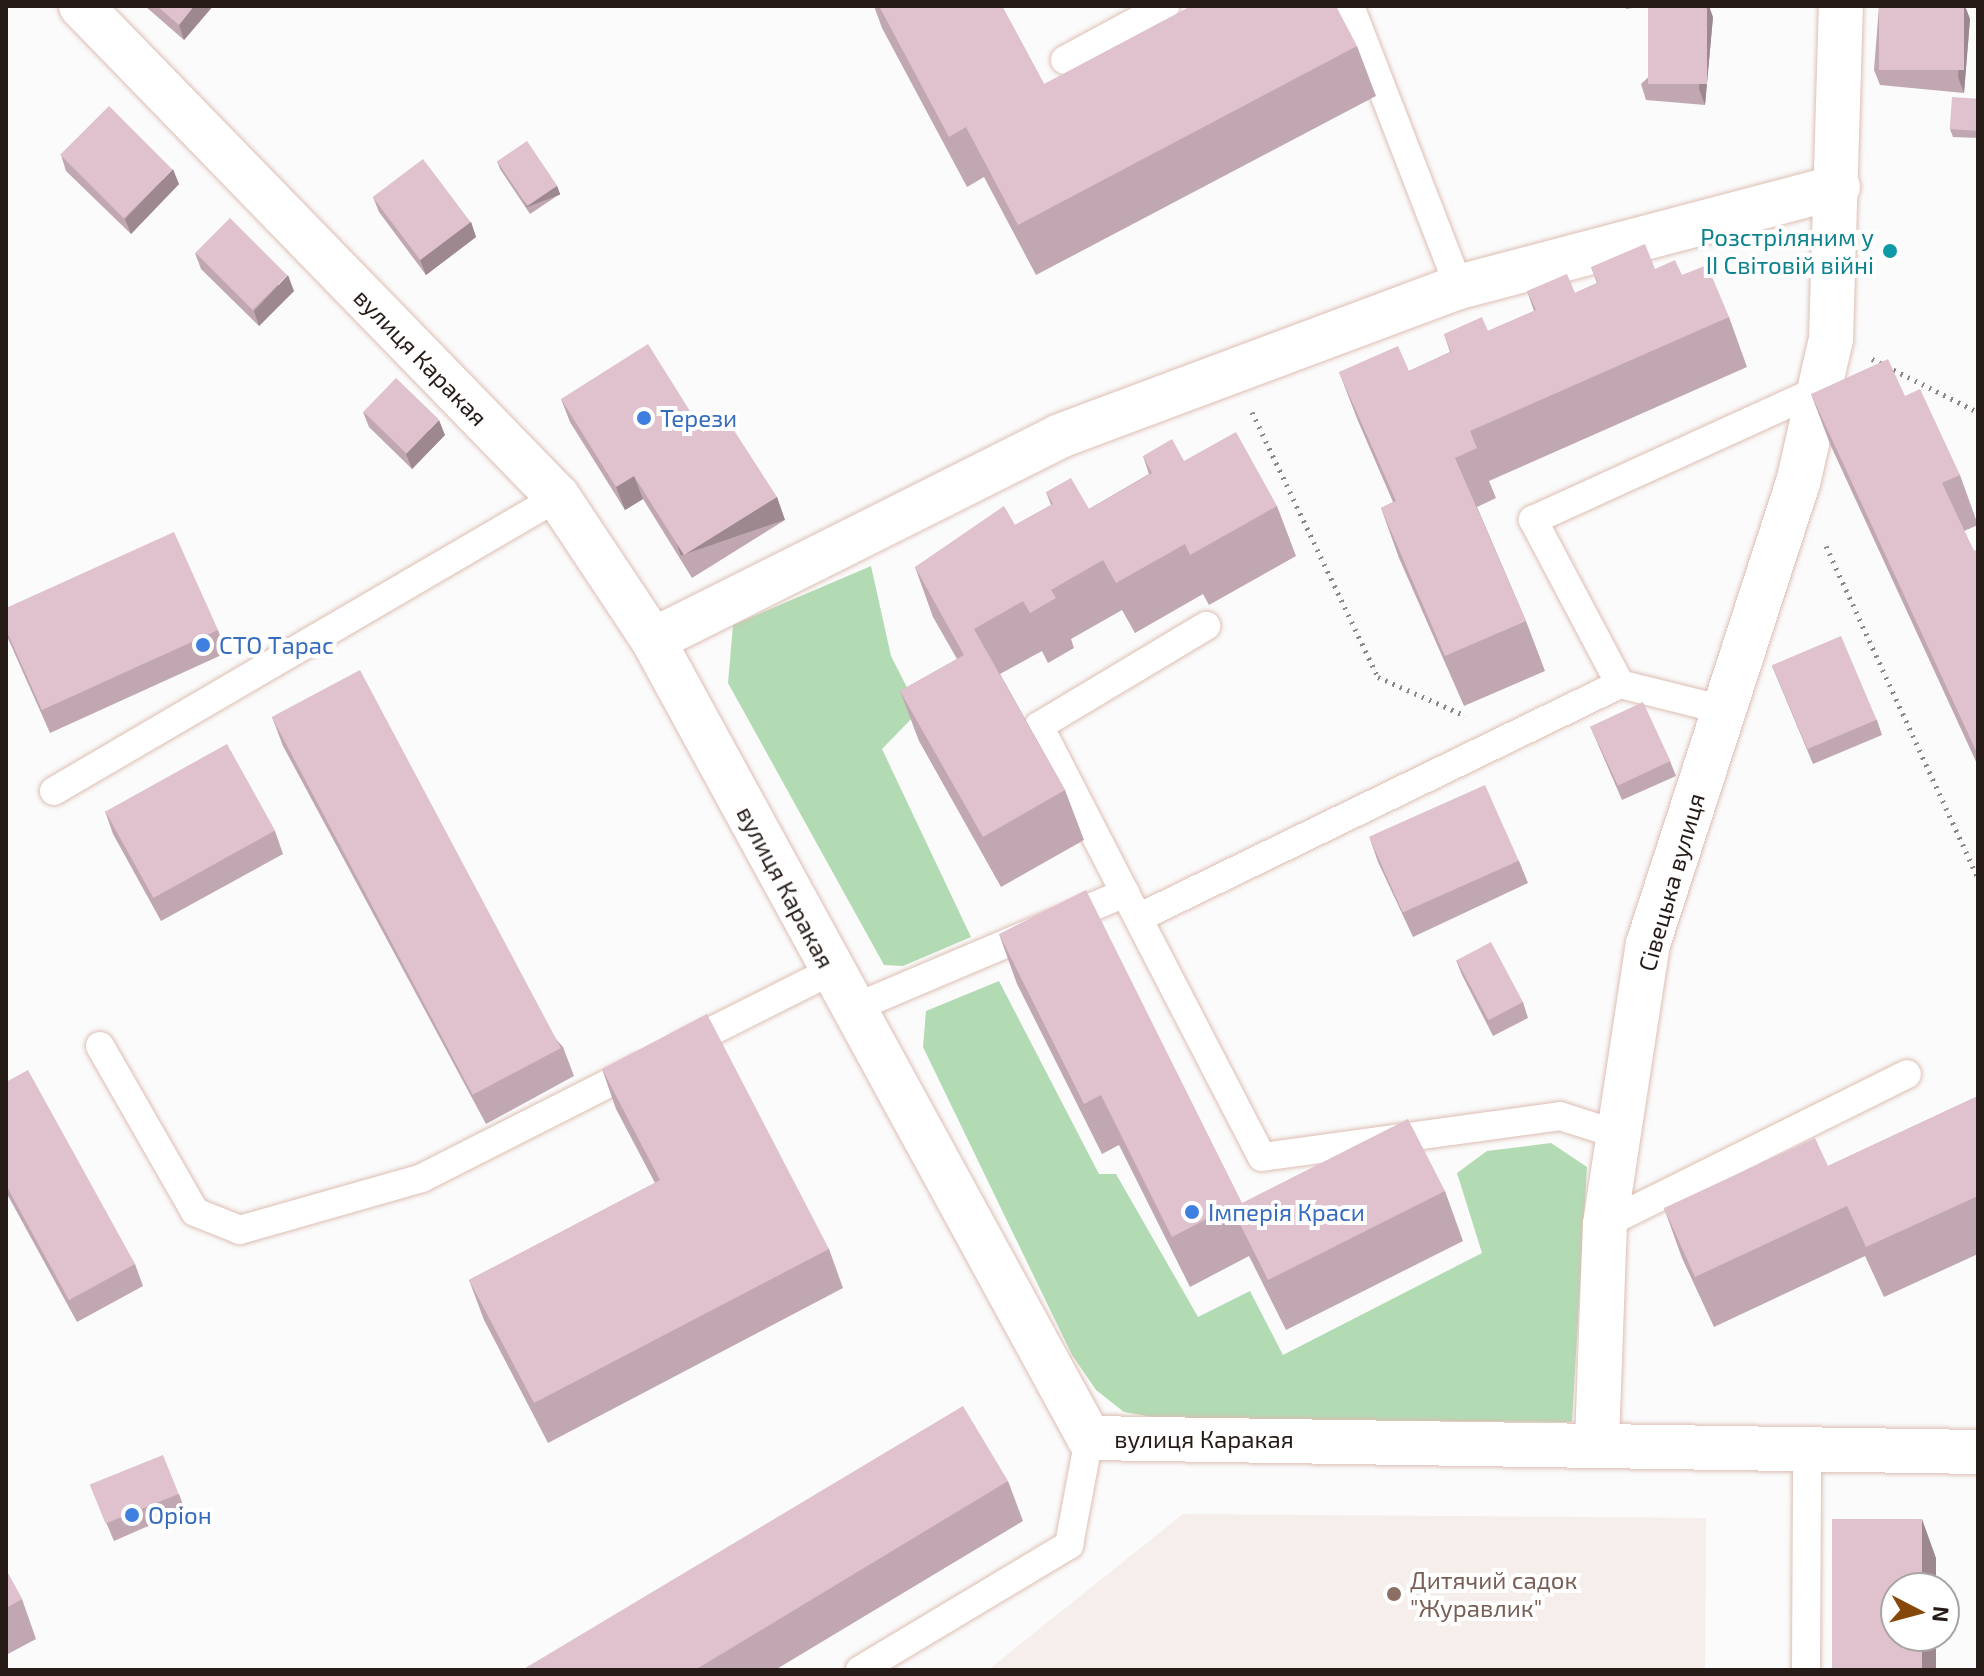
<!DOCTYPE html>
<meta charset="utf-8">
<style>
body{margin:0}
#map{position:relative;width:1984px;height:1676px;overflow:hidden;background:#fbfbfb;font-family:"Exo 2",sans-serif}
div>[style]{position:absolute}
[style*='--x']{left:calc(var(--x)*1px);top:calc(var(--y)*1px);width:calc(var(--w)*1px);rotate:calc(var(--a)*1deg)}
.built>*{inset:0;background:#f6eeeb}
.green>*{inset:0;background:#b2dbb4}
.path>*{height:5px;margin-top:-2.5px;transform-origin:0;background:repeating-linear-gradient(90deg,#8c8785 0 2px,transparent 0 8px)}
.roads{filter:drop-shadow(0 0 2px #dcbeb3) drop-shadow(0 0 2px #dcbeb3)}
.lane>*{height:28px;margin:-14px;padding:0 14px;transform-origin:14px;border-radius:14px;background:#fff}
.street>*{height:44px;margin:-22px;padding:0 22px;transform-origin:22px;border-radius:22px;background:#fff}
.wall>*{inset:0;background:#c1a7b1}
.shaded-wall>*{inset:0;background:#9d8890;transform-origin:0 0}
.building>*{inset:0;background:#e0c2ce;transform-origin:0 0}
.dots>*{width:22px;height:22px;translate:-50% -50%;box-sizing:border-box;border:4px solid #fff;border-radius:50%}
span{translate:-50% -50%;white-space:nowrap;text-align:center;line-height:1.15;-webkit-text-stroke:8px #fff;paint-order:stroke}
.culture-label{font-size:24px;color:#0d838f}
.right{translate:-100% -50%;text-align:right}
.street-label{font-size:24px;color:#261b17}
.shop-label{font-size:24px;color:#366cbe}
.left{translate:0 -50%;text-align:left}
.education-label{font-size:24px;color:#785e54}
.frame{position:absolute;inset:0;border:8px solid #261b17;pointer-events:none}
.north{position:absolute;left:1880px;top:1572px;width:80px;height:80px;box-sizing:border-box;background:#fff;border:2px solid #a8a4a2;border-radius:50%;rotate:96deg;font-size:22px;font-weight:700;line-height:32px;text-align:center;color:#261b17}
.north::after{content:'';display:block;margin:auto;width:28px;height:36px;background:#864808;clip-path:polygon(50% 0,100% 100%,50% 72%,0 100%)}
</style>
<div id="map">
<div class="built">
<i style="clip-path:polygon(1183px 1514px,1706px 1518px,1705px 1670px,988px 1670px)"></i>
</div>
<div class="green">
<i style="clip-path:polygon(871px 566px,891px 656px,919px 711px,882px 749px,971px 937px,903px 966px,884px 965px,728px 683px,733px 625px)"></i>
<i style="clip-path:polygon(999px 981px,1099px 1174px,1116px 1174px,1198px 1317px,1250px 1291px,1283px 1355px,1482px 1253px,1457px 1173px,1487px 1151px,1551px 1143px,1587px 1167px,1572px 1422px,1164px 1419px,1124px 1412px,1096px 1390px,1072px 1355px,923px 1047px,926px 1011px)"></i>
</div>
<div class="path">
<i style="--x:1872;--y:359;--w:119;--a:26.6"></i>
<i style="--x:1252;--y:412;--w:293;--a:64.6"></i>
<i style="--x:1378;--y:677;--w:96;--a:23.9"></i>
<i style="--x:1826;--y:546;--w:365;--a:65.4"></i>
</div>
<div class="roads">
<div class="lane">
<i style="--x:1350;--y:6;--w:301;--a:68.8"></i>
<i style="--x:1065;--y:60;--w:114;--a:-28.4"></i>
<i style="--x:1724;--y:710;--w:107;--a:-166"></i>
<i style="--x:1620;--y:684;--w:186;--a:-117.9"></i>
<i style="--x:1533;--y:520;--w:313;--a:-24.5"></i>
<i style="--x:54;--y:791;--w:583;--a:-30.26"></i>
<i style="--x:1125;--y:893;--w:297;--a:62.6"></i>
<i style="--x:1262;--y:1157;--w:301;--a:-7.8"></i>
<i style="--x:1560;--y:1116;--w:59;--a:17.8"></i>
<i style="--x:1138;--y:918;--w:536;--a:-25.9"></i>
<i style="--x:852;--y:1009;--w:297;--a:-23"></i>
<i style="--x:1125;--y:893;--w:188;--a:-117.2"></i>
<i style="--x:1039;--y:726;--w:195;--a:-30.9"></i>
<i style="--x:100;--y:1046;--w:191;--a:60.2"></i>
<i style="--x:195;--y:1212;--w:48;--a:21.8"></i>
<i style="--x:240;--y:1230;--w:189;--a:-15.9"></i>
<i style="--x:422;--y:1178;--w:246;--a:-26.9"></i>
<i style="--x:682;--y:1046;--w:167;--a:-26.7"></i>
<i style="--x:1605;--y:1224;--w:337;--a:-26.4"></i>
<i style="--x:860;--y:1670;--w:244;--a:-30.9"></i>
<i style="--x:1069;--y:1545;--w:109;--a:-79.4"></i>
<i style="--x:1806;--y:1670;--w:221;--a:-89.7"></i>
</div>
<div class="street">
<i style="--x:81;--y:6;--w:685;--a:45.83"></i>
<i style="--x:558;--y:497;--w:172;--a:56.4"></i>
<i style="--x:653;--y:640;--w:909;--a:61.35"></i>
<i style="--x:1089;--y:1438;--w:889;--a:0.9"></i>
<i style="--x:653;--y:640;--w:455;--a:-26.6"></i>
<i style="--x:1060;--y:436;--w:426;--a:-20.5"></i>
<i style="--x:1459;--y:287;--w:392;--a:-14.8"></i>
<i style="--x:1597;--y:1441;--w:217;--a:-87.9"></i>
<i style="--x:1605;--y:1224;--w:283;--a:-81.3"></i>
<i style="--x:1648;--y:944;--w:485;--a:-72"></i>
<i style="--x:1798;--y:483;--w:148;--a:-77.1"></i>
<i style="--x:1831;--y:339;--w:333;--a:-88.3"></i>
</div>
</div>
<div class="wall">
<i style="clip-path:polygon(145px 6px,213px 6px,184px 40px)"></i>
<i style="clip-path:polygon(874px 6px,1002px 6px,1044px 84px,1357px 46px,1376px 96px,1036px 275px,984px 177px,967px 187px,882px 28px)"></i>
<i style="clip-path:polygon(1625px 6px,1644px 6px,1626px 9px)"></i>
<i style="clip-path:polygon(1879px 6px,1965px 6px,1970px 19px,1964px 93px,1880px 85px,1874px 70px)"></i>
<i style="clip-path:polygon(1713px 17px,1705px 105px,1646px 100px,1641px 84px)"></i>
<i style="clip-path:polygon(1978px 99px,1978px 138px,1953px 137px,1950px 129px)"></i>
<i style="clip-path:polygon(61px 155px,179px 184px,131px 234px,66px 171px)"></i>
<i style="clip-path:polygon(497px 161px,557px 186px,560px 194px,530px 214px,500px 169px)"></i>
<i style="clip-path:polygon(373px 197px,471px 222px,476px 237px,426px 275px,379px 212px)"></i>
<i style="clip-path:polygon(195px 253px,294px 291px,259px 326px,201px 269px)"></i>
<i style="clip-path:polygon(1591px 267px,1655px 269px,1682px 275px,1729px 317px,1747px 367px,1489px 481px,1496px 498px,1477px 507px,1526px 621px,1545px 671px,1464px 706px,1399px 558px,1381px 508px,1393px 502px,1358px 421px,1339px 372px,1409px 371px,1450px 352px,1444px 334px,1488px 331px,1534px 311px,1527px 291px,1575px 293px,1597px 283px)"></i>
<i style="clip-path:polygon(1811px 394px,1905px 396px,1960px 475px,1978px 525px,1964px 531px,1974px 551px,1978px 550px,1978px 766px,1830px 444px)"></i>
<i style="clip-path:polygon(561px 399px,703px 432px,777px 497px,785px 520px,692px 578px,643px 499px,625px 510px,570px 422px)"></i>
<i style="clip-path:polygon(363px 412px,445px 435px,412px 469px,369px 427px)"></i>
<i style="clip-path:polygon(1143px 456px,1184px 461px,1277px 506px,1296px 556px,1209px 605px,1203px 594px,1135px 633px,1122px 610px,1071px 639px,1074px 648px,1048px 663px,1042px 651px,1000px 674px,1065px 790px,1084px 840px,1001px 887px,919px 741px,900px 691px,957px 659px,933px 617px,915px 567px,1015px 525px,1051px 505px,1046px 492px,1089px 509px,1149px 474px)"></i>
<i style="clip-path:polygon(6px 608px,218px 630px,226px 653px,50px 733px,6px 634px)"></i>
<i style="clip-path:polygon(1772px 666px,1877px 720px,1882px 735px,1813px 764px)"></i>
<i style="clip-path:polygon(272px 717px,563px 1047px,574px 1076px,486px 1124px,283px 746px)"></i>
<i style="clip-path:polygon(1590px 726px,1670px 761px,1676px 776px,1622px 800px)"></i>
<i style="clip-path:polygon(105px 811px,275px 831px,283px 854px,161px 921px,113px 834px)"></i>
<i style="clip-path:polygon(1370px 839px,1519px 861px,1528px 883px,1413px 937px,1378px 862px)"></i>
<i style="clip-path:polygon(999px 934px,1242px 1203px,1445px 1191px,1463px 1241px,1286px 1330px,1249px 1256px,1190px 1287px,1119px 1145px,1102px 1154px,1017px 984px)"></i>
<i style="clip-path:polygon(1456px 960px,1523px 1002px,1528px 1018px,1493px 1036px,1462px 975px)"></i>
<i style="clip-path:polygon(602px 1069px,829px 1249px,843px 1288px,548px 1443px,484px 1320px,469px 1280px,655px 1183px,616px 1109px)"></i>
<i style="clip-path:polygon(6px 1082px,135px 1264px,143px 1286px,77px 1322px,6px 1192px)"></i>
<i style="clip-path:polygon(1978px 1096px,1978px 1254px,1884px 1297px,1865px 1256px,1714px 1327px,1682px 1258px,1664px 1208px,1828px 1166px)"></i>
<i style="clip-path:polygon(1008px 1481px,1023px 1521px,775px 1670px,522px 1670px)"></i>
<i style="clip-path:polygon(91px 1487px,179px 1494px,185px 1510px,114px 1541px)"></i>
<i style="clip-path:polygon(6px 1570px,22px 1599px,36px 1639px,6px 1655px)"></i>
</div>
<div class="shaded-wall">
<i style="clip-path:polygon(194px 6px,213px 6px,184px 40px,179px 25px)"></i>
<i style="clip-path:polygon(1707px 6px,1709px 6px,1713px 17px,1705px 105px,1699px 89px)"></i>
<i style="clip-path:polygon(1964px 6px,1965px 6px,1970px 19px,1964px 93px,1958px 77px)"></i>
<i style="clip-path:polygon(173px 169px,179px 184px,131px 234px,125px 219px)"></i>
<i style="left:557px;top:186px;width:9px;height:36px;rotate:69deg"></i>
<i style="clip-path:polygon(471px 222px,476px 237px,426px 275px,420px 260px)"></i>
<i style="clip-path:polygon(288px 275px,294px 291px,259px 326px,254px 311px)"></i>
<i style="clip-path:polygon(439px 420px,445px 435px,412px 469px,406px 454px)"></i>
<i style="clip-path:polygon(634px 476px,643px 499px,625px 510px,616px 487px)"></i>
<i style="left:777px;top:497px;width:24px;height:110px;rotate:71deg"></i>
<i style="clip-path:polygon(1922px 1519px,1936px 1558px,1936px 1588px,1922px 1588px)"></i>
<i style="left:1922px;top:1636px;width:14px;height:34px"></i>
</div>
<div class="building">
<i style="clip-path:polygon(157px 6px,194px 6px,179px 25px)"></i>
<i style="clip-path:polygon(879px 6px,1002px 6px,1044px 84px,1191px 6px,1336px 6px,1357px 46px,1018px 225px,966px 127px,949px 137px)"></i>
<i style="left:1648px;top:6px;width:59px;height:78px"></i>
<i style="left:1879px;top:6px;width:85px;height:64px"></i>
<i style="left:1952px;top:97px;width:26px;height:32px;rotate:4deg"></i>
<i style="left:109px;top:106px;width:90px;height:69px;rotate:45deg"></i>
<i style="left:527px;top:141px;width:54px;height:36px;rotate:56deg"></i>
<i style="left:423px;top:159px;width:79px;height:63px;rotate:53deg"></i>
<i style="left:230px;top:218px;width:81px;height:49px;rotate:45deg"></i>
<i style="clip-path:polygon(1645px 244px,1655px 269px,1675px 260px,1682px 275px,1707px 265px,1729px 317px,1470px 431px,1477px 448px,1455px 458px,1526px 621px,1445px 656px,1381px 508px,1396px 501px,1339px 372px,1398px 346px,1409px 371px,1451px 352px,1444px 334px,1482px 317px,1488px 331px,1536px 310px,1527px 291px,1567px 274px,1575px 293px,1598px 283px,1591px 267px)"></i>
<i style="clip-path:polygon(648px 344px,703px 432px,726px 418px,777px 497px,684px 555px,634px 476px,616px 487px,561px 399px)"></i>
<i style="clip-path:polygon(1888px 359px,1905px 396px,1920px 389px,1960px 475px,1942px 483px,1974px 551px,1978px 550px,1978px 755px,1811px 394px)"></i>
<i style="left:396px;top:378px;width:60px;height:47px;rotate:44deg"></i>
<i style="clip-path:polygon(1236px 432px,1277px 506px,1190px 555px,1185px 544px,1116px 583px,1103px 560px,1051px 590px,1056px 598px,1030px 613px,1023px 601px,974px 629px,1065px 790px,983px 837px,900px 691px,964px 655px,915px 567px,1004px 506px,1015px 525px,1053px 504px,1046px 492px,1071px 478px,1089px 509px,1152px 473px,1143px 456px,1172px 439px,1184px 461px)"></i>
<i style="clip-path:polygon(174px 532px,218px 630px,42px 710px,6px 630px,6px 608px)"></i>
<i style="left:1841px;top:636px;width:91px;height:75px;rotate:67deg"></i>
<i style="left:360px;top:670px;width:428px;height:100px;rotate:62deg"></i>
<i style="left:1643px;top:702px;width:65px;height:58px;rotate:65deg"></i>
<i style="left:227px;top:744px;width:99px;height:139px;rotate:61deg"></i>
<i style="left:1485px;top:785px;width:83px;height:127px;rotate:66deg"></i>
<i style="clip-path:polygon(1086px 890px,1242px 1203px,1408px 1119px,1445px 1191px,1268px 1280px,1231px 1206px,1172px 1237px,1101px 1095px,1084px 1104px,999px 934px)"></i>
<i style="left:1491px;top:942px;width:68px;height:39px;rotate:62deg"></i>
<i style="clip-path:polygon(707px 1014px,829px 1249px,534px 1403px,469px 1280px,660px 1180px,602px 1069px)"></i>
<i style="clip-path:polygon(28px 1070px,135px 1264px,69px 1300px,6px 1185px,6px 1082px)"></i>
<i style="clip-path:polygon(1978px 1096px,1978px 1196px,1866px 1247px,1847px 1206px,1695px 1277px,1664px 1208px,1815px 1138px,1828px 1166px)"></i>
<i style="clip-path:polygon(963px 1406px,1008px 1481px,695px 1670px,522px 1670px)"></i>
<i style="left:163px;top:1455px;width:42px;height:79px;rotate:68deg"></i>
<i style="clip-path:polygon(1832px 1519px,1922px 1519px,1922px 1588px,1896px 1588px,1896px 1636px,1922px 1636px,1922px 1670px,1832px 1670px)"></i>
<i style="clip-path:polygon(6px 1570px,22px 1599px,6px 1608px)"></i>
</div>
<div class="dots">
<i style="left:1890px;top:251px;background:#0f9aa8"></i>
<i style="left:644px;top:418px;background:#3f7fe0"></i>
<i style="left:203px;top:645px;background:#3f7fe0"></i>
<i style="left:1192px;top:1212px;background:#3f7fe0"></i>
<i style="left:132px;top:1515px;background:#3f7fe0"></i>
<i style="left:1394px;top:1594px;background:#8d6e63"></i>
</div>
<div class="culture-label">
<span class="right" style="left:1874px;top:251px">Розстріляним у<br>II Світовій війні</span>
</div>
<div class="street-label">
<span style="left:421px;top:357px;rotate:46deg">вулиця Каракая</span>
<span style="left:1671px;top:882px;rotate:-74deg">Сівецька вулиця</span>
<span style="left:786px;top:887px;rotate:62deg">вулиця Каракая</span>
<span style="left:1204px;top:1439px">вулиця Каракая</span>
</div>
<div class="shop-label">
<span class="left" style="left:660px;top:418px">Терези</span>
<span class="left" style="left:219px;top:645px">СТО Тарас</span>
<span class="left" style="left:1208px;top:1212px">Імперія Краси</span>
<span class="left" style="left:148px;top:1515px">Оріон</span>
</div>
<div class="education-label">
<span class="left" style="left:1410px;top:1594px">Дитячий садок<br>"Журавлик"</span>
</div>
<div class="frame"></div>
<div class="north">N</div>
</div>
